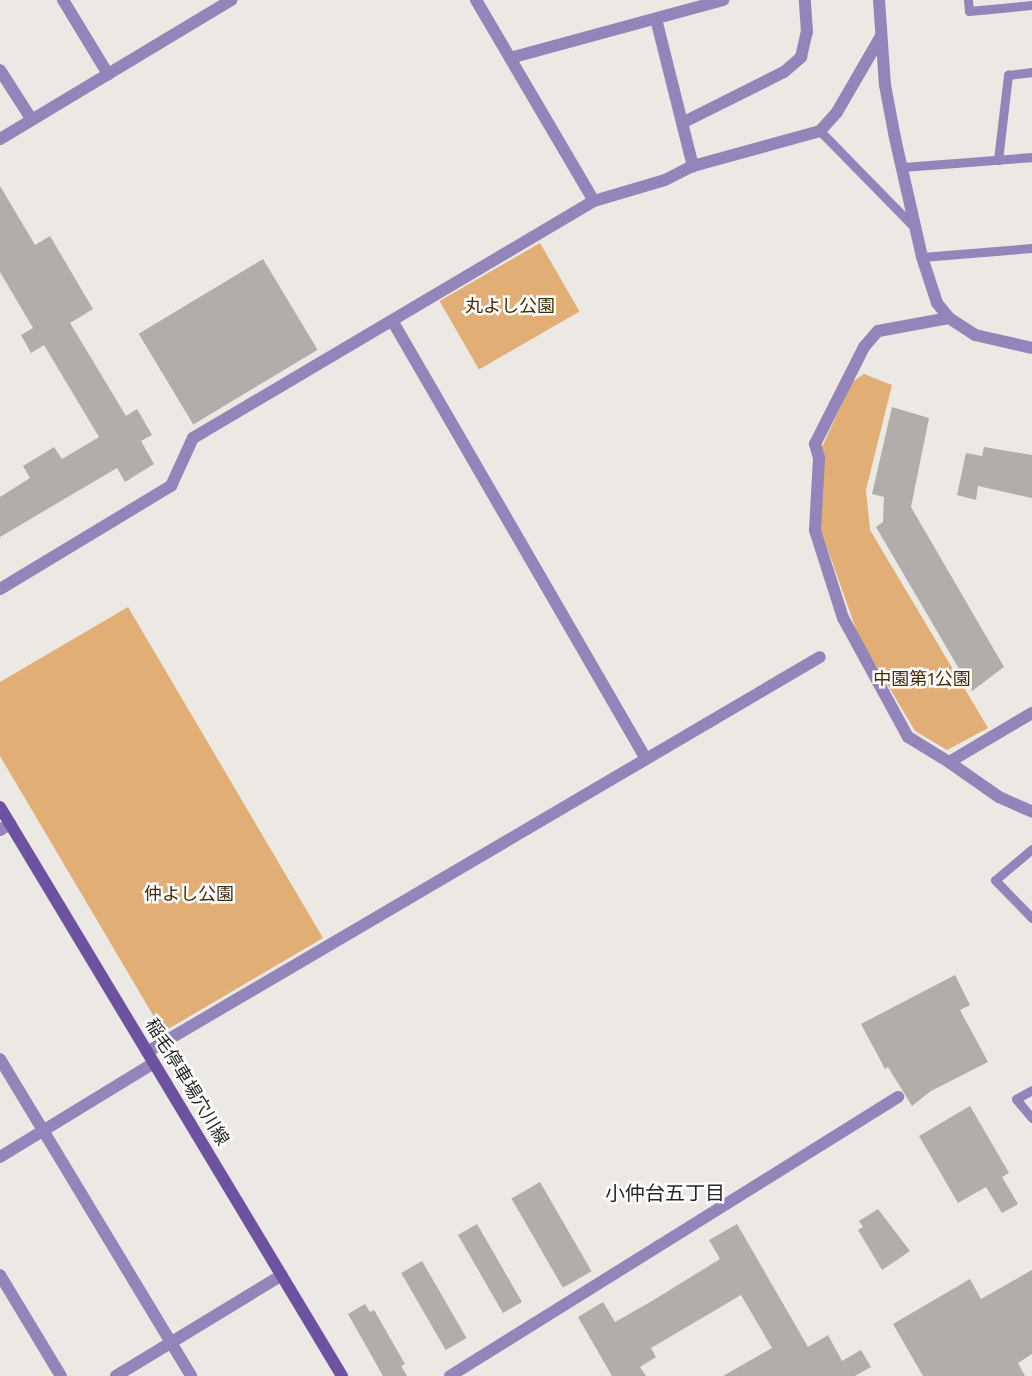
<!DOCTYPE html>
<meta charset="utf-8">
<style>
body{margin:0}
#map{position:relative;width:1032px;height:1376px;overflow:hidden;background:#ece8e4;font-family:Figtree,"Noto Sans JP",sans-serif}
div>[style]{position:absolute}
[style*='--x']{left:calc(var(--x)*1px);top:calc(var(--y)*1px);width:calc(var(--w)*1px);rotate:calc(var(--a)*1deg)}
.green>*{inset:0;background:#e1af75;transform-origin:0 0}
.building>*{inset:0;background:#b1adaa;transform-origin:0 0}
.service>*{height:9px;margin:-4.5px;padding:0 4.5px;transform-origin:4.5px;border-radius:4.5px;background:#9384ba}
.minor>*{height:12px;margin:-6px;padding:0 6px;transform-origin:6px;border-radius:6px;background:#9384ba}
.tertiary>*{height:12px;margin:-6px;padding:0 6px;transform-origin:6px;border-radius:6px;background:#9384ba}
.secondary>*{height:12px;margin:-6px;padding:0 6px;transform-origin:6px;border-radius:6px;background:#6c52a1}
span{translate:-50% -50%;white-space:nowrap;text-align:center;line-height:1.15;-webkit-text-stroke:5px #fff;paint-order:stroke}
.park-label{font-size:18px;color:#452c0a}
.street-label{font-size:18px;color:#282625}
.neighbourhood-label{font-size:20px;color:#282625}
</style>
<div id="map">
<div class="green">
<i style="left:540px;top:243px;width:79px;height:116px;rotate:60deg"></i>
<i style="clip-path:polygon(864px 374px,892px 385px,866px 490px,870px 530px,988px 728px,947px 750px,915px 731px,858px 635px,821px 530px,822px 447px,852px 382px)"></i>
<i style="clip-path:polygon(128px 607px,323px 938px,163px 1032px,0 756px,0 682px)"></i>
</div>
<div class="building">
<i style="clip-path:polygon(0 186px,35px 245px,50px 236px,93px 309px,70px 323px,126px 416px,137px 409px,152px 435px,141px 441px,154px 464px,125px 482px,117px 468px,0 537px,0 497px,30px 478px,23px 466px,54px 447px,62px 459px,99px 437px,44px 345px,31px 353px,21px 335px,33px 328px,0 272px)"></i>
<i style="left:263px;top:259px;width:106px;height:145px;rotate:59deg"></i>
<i style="clip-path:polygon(892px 407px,929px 418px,911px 507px,1004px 667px,972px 691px,876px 527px,883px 522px,884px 497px,872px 494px)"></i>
<i style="clip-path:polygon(984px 447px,1032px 455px,1032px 498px,978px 486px,976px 500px,957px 495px,966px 453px,982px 456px)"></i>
<i style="clip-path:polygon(955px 975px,970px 1005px,960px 1010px,988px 1062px,931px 1091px,912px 1106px,888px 1067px,885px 1069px,861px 1024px)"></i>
<i style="clip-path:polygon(970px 1106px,1009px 1173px,1002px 1177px,1018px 1204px,1002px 1213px,986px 1187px,958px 1203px,919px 1136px)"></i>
<i style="left:540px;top:1182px;width:103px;height:33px;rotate:60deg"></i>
<i style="clip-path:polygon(878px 1209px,910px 1251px,882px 1270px,858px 1230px,863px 1227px,859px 1221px)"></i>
<i style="left:477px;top:1224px;width:90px;height:22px;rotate:60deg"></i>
<i style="clip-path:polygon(737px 1224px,808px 1347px,828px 1335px,842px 1361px,861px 1350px,871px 1367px,855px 1376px,723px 1376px,772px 1348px,741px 1295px,651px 1348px,656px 1357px,640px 1367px,646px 1376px,612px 1376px,578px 1317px,603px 1302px,615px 1322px,652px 1301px,720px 1259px,709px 1240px)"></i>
<i style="left:422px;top:1261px;width:89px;height:24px;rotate:60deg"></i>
<i style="clip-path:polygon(1032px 1270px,1032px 1354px,1018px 1363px,1025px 1376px,923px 1376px,893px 1324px,970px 1279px,981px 1299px)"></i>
<i style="clip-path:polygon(365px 1304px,370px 1312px,374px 1310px,405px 1364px,401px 1366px,407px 1376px,383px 1376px,348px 1314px)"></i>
</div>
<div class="service">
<i style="--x:968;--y:0;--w:11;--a:85"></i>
<i style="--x:969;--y:11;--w:63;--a:-5.4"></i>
<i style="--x:820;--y:131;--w:136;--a:45.6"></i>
<i style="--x:998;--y:160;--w:86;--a:-83.3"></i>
<i style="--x:1008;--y:75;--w:24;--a:-7"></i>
<i style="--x:903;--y:167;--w:129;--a:-4.4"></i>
<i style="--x:922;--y:257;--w:110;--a:-4.7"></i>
<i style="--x:1032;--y:849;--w:48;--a:140"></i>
<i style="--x:995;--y:880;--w:53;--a:45.8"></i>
<i style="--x:1032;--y:1090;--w:18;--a:151"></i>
<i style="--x:1016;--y:1099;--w:25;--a:50"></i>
</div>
<div class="minor">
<i style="--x:63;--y:0;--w:87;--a:58.7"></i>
<i style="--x:476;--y:0;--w:233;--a:59.6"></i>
<i style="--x:656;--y:19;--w:152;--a:75.9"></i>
<i style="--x:510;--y:58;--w:221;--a:-15.2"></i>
<i style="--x:0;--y:70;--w:59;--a:57.4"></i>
<i style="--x:682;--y:123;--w:114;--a:-26.6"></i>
<i style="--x:784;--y:72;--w:23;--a:-41"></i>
<i style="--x:801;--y:57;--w:26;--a:-77"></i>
<i style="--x:807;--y:32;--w:32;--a:-94"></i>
<i style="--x:393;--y:322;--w:505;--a:59.93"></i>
<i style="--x:0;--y:589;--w:200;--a:-31.1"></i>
<i style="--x:171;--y:486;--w:53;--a:-65.4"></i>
<i style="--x:193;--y:438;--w:466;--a:-30.6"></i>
<i style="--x:594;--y:201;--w:74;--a:-16.5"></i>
<i style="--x:665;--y:180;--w:31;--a:-27"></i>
<i style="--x:693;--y:166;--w:132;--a:-15.4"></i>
<i style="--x:820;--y:131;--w:25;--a:-48"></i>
<i style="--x:837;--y:112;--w:88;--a:-59.9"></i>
<i style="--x:1032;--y:713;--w:96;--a:149.4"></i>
<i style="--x:949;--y:762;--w:61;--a:35"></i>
<i style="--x:999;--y:797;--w:36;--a:24"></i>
<i style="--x:949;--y:762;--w:48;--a:-148.6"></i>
<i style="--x:908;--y:737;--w:136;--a:-118.6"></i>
<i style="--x:843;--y:618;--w:92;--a:-107.7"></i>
<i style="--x:815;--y:530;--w:72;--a:-86.8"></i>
<i style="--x:819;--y:458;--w:15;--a:-106"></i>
<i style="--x:815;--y:444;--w:109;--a:-63.2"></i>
<i style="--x:864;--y:347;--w:21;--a:-49"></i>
<i style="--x:878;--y:331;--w:72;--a:-10.4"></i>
<i style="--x:147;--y:1052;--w:780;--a:-30.41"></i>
<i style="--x:0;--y:1059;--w:370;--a:58.9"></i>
<i style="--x:0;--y:1275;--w:118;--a:58.9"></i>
<i style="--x:450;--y:1376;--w:528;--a:-31.91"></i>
</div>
<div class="tertiary">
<i style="--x:879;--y:0;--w:85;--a:86"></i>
<i style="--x:885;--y:85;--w:54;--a:79.3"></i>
<i style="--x:895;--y:138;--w:122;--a:77.2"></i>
<i style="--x:922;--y:257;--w:48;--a:71.9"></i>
<i style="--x:937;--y:303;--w:19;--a:51"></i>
<i style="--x:949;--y:318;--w:31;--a:33"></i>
<i style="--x:975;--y:335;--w:58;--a:12.8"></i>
<i style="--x:0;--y:139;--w:270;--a:-31"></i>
<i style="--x:0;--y:830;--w:12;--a:-31"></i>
<i style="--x:0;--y:1157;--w:180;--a:-31.4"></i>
<i style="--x:116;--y:1376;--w:194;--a:-31.3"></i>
</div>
<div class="secondary">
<i style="--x:0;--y:807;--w:664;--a:58.99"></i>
</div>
<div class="park-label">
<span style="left:510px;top:306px">丸よし公園</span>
<span style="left:922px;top:679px">中園第1公園</span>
<span style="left:189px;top:894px">仲よし公園</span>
</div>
<div class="street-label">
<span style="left:187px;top:1082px;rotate:59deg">稲毛停車場穴川線</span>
</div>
<div class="neighbourhood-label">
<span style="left:665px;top:1193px">小仲台五丁目</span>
</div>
</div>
